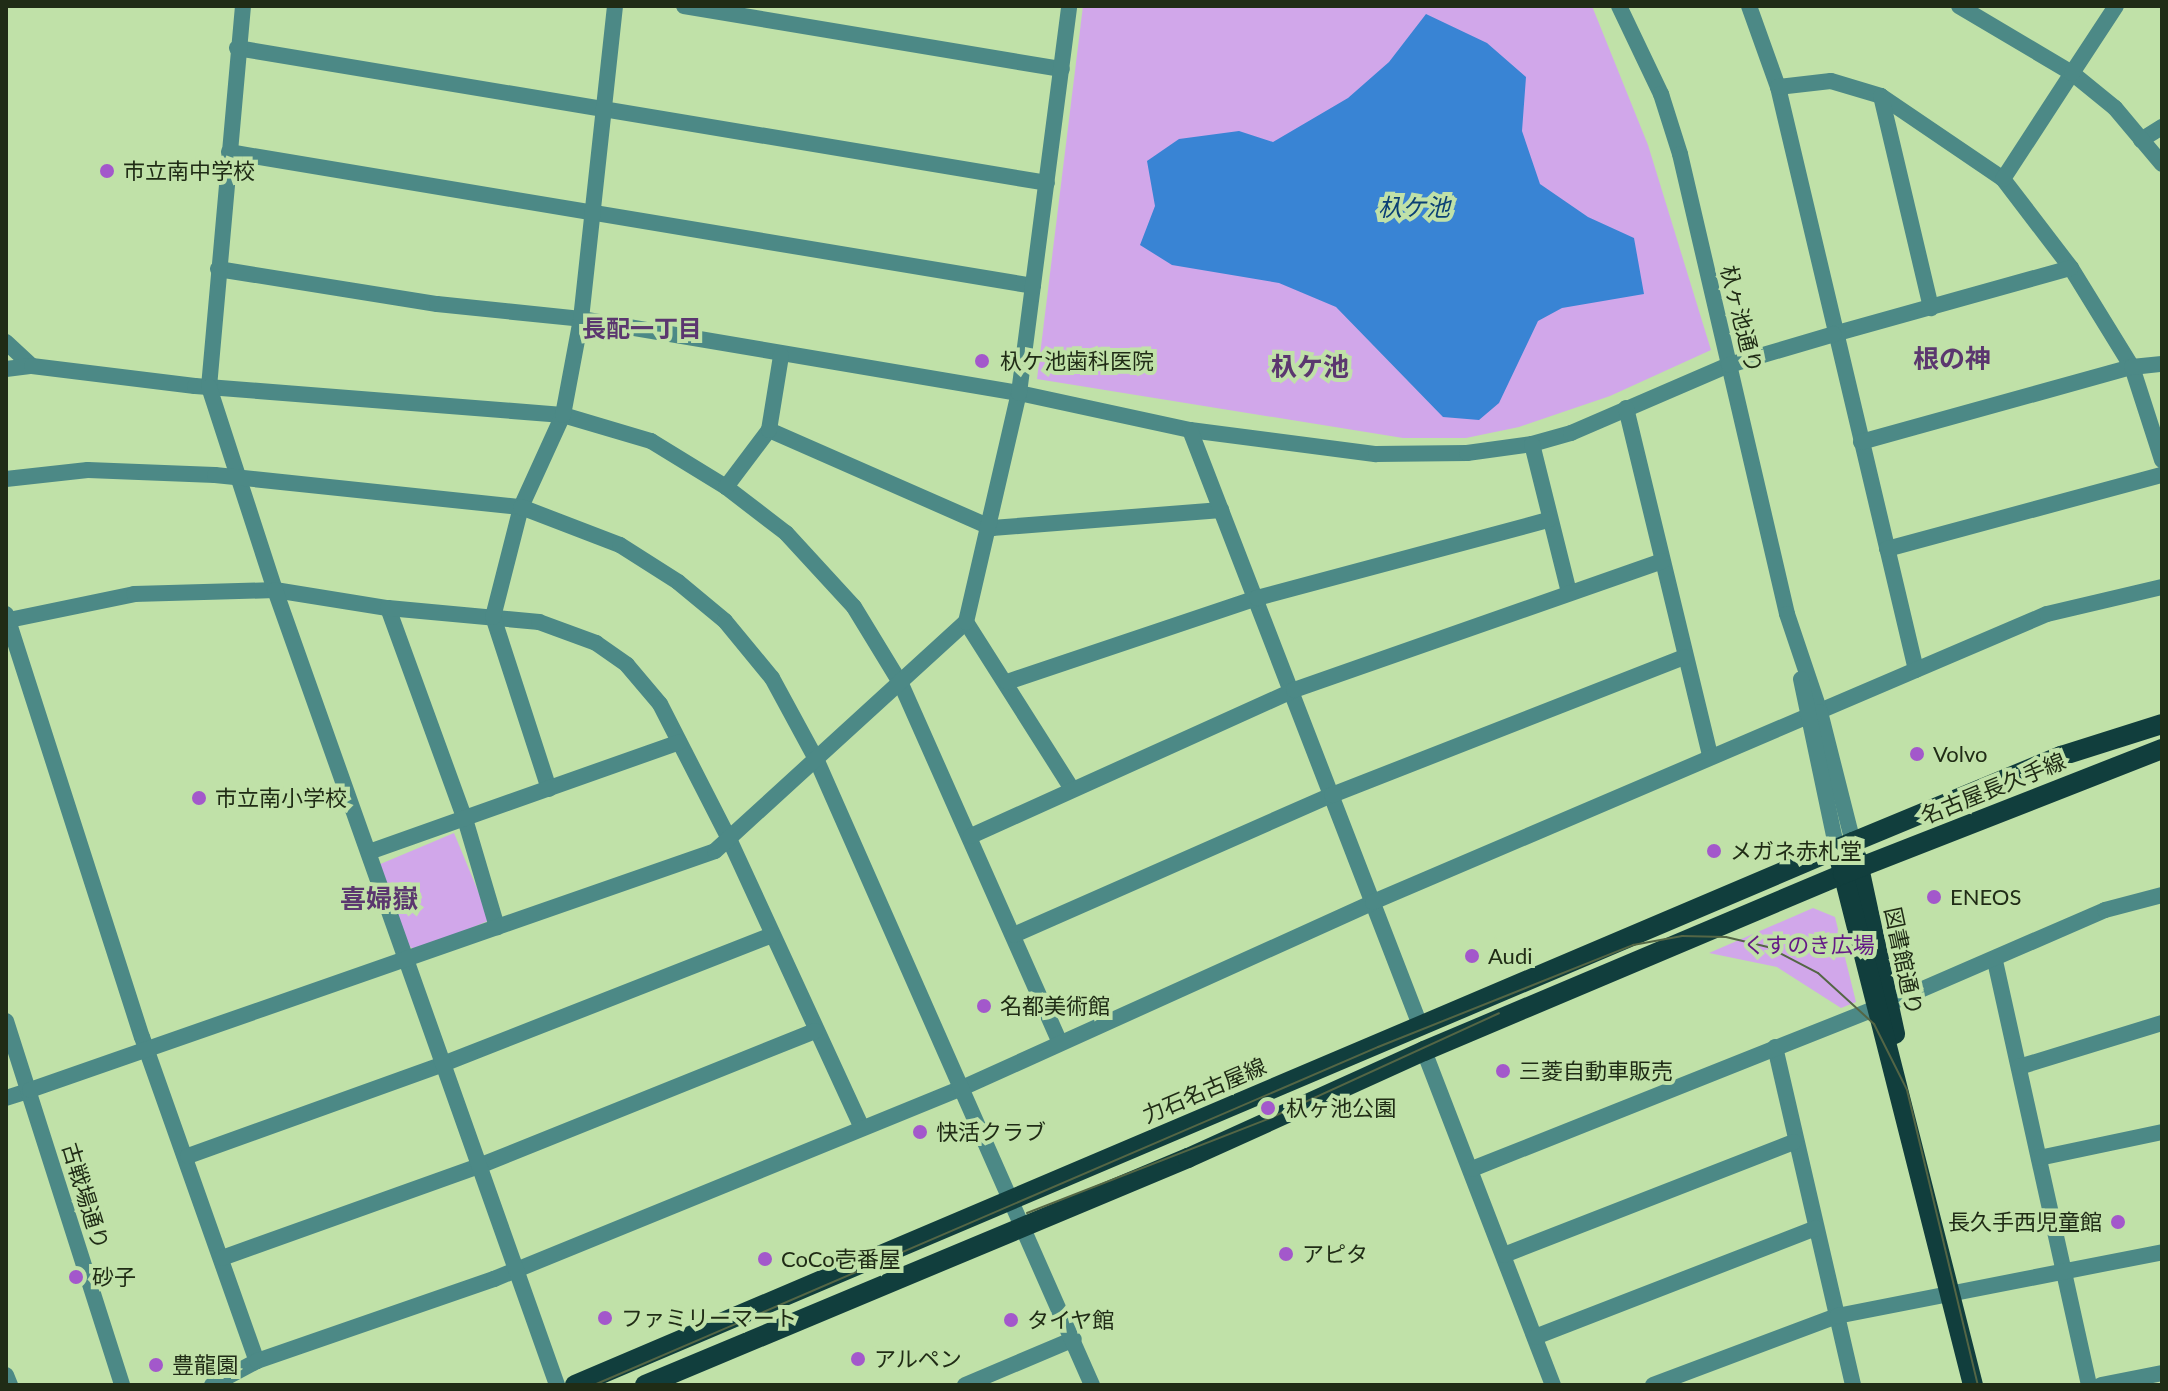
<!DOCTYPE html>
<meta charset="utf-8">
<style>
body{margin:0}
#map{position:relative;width:2168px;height:1391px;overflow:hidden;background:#c0e1a8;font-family:Lato,"Noto Sans JP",sans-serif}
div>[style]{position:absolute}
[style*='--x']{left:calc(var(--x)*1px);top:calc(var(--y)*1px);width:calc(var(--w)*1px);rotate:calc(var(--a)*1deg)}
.green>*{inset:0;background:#d1a7ea}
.water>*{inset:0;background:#3984d4}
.minor>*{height:16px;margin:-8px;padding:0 8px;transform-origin:8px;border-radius:8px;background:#4c8986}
.tertiary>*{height:16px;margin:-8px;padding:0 8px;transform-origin:8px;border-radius:8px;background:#4c8986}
.primary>*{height:20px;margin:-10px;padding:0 10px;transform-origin:10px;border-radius:10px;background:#113e3d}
.tram>*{height:2px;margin:-1px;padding:0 1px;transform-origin:1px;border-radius:1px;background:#546645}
.dots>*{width:22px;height:22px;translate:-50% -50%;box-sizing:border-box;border:4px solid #c0e1a8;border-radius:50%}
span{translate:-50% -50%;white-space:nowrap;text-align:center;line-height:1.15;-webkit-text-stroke:8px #c0e1a8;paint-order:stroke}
.poi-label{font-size:22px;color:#202c16}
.left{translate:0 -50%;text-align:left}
.right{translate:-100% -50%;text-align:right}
.street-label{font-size:22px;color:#202c16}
.park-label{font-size:22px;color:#641986}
.water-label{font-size:24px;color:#0a4074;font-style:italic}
.neighbourhood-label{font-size:24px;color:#5b376f;font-weight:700}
.quarter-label{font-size:26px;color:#5b376f;font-weight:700}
.frame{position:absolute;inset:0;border:8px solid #202c16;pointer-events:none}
</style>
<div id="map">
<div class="green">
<i style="clip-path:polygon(1083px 6px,1592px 6px,1648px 145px,1711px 350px,1610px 396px,1519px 427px,1466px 438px,1403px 438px,1037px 379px)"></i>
<i style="clip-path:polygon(454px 833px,490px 920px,417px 951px,409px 946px,378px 865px)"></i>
<i style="clip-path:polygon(1813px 908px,1835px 917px,1856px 1002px,1841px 1008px,1777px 967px,1709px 953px)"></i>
</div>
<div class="water">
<i style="clip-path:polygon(1426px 14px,1487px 43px,1526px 77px,1522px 131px,1540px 184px,1588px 217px,1634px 238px,1644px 294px,1562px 308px,1538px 321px,1499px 403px,1479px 420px,1443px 417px,1336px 307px,1279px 283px,1172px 265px,1140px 245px,1155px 206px,1147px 161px,1179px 139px,1239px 131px,1273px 142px,1348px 98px,1389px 62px)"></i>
</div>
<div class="minor">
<i style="--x:684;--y:6;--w:383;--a:9.5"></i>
<i style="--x:1749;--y:6;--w:86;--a:70.3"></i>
<i style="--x:1778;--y:87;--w:599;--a:76.68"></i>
<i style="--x:237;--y:48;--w:821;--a:9.46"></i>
<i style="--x:1778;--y:87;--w:53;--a:-6.5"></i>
<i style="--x:1831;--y:81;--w:52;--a:16.7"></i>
<i style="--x:1881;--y:96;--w:148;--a:34.2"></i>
<i style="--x:2003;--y:179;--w:112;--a:52.6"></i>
<i style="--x:2071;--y:268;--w:116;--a:58.4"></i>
<i style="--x:2132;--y:367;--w:98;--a:72.1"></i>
<i style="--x:1881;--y:96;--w:218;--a:76.7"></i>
<i style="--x:2141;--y:140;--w:25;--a:-32"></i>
<i style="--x:229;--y:152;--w:815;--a:9.46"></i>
<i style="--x:2003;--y:179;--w:126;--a:-56.9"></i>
<i style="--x:218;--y:269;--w:222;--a:9.1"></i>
<i style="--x:437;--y:304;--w:145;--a:5.9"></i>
<i style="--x:581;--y:319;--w:444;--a:9.6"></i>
<i style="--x:1019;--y:393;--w:175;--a:12.2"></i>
<i style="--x:1190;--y:430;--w:188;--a:7.4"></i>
<i style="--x:1376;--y:454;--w:91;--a:-0.6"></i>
<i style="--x:1467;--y:453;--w:66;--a:-7.9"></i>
<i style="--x:1532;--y:444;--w:41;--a:-15.8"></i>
<i style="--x:1571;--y:433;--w:172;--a:-23.3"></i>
<i style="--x:1834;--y:334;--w:246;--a:-15.6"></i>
<i style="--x:6;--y:342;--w:35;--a:43"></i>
<i style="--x:6;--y:369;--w:26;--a:-7"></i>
<i style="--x:32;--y:366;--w:164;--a:7"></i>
<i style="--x:195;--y:386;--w:369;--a:4.5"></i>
<i style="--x:563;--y:415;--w:92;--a:16.5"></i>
<i style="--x:651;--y:441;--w:88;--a:31.5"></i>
<i style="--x:726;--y:487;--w:76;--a:37.5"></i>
<i style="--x:786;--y:533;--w:100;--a:47.4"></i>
<i style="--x:854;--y:607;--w:90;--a:58.6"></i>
<i style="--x:901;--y:684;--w:392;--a:66.1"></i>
<i style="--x:1626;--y:408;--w:357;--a:76.4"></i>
<i style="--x:769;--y:430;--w:244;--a:23.7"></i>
<i style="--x:992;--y:528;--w:230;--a:-4.5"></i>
<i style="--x:1190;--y:430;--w:638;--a:68.87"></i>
<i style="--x:1861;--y:442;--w:281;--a:-15.5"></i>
<i style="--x:2132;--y:367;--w:30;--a:-6"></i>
<i style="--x:1532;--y:444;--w:153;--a:76"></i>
<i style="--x:726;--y:487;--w:71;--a:-53"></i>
<i style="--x:769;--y:430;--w:75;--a:-80.8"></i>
<i style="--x:1887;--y:549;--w:285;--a:-15.1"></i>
<i style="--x:388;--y:608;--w:225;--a:70"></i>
<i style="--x:465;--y:819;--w:113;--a:73.5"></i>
<i style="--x:6;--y:614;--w:444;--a:72.2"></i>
<i style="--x:142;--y:1037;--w:344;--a:70.5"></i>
<i style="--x:9;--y:620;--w:128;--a:-11.7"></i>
<i style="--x:134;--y:594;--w:141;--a:-1.6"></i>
<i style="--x:275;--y:590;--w:114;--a:9.1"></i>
<i style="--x:388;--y:608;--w:152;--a:5.3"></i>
<i style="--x:539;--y:622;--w:61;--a:20.2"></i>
<i style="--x:596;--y:643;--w:38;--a:35"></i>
<i style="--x:627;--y:665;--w:51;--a:49.8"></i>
<i style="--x:660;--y:704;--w:154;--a:62.9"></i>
<i style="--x:730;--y:841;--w:316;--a:65.3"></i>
<i style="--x:966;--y:622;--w:198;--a:57.6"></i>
<i style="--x:1007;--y:682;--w:264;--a:-18.6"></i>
<i style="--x:1257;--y:598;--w:302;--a:-15"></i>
<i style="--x:549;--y:789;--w:181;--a:-108"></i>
<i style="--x:493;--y:617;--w:114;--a:-75.7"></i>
<i style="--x:521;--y:507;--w:101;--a:-65.5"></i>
<i style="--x:563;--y:415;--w:98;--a:-79.4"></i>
<i style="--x:581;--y:319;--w:315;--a:-83.8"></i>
<i style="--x:971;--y:836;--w:354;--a:-24.3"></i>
<i style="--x:1294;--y:690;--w:390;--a:-19.3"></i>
<i style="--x:369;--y:852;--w:329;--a:-19.5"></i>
<i style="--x:1014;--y:935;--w:347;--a:-23.8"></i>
<i style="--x:1332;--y:795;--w:378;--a:-21.4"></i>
<i style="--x:1995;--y:961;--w:434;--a:77.5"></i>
<i style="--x:1888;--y:1004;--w:236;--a:-23.4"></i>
<i style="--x:2105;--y:910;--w:59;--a:-14.7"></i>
<i style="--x:1775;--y:1047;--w:347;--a:77"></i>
<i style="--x:1424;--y:1051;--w:358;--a:68.9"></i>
<i style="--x:2019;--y:1067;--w:150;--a:-17.1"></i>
<i style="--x:6;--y:1098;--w:25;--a:-18"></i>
<i style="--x:188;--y:1156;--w:271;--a:-19.8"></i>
<i style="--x:443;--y:1064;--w:353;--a:-21.4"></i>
<i style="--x:2039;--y:1158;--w:126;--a:-11.9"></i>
<i style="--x:1472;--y:1169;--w:434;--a:-21.7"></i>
<i style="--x:1504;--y:1255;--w:311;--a:-21.3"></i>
<i style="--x:222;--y:1258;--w:273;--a:-19.7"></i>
<i style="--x:479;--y:1166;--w:362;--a:-21.9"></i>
<i style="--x:1535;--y:1337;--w:301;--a:-21.2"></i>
<i style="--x:6;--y:1375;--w:11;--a:68"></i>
<i style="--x:212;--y:1385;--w:51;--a:-28.1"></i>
<i style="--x:257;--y:1361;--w:251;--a:-19.1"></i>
<i style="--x:494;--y:1279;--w:505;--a:-22.2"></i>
<i style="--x:962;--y:1088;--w:451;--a:-24.3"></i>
<i style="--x:1373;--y:902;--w:733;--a:-23.14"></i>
<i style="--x:2047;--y:614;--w:118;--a:-13.2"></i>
<i style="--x:965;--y:1385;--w:118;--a:-22.9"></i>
<i style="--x:2101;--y:1385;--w:62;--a:-11.1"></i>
</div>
<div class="tertiary">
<i style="--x:243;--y:6;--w:383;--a:95.1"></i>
<i style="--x:209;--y:387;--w:213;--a:72"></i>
<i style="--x:275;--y:590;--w:844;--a:70.47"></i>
<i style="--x:1619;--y:6;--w:98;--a:64.5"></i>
<i style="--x:1661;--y:94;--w:63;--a:72.4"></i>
<i style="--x:1680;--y:154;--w:472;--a:76.9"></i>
<i style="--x:1787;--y:614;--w:103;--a:71.4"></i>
<i style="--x:1820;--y:712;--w:134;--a:75.8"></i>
<i style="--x:1959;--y:6;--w:131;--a:30.7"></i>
<i style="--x:2072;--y:73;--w:55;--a:39.1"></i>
<i style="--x:2115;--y:108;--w:73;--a:50"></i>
<i style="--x:2072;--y:73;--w:80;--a:-56.7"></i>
<i style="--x:1729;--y:365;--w:109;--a:-16.4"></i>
<i style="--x:6;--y:479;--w:82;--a:-6.3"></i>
<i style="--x:88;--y:470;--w:127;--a:2.3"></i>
<i style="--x:215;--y:475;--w:308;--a:6"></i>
<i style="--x:521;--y:507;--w:106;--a:21"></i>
<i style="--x:620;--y:545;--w:69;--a:32.5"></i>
<i style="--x:678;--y:582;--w:61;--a:39.7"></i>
<i style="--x:725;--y:621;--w:74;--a:50.5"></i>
<i style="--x:772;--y:678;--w:94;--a:61.5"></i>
<i style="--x:817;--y:761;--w:682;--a:66.22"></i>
<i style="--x:1801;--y:679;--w:175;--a:78.1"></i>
<i style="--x:6;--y:1021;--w:382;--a:72.3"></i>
<i style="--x:30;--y:1090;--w:725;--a:-19.23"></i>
<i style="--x:715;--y:851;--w:340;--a:-42.4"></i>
<i style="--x:966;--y:622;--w:235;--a:-77"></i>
<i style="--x:1019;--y:393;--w:390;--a:-82.6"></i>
<i style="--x:1653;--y:1385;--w:197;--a:-20.6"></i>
<i style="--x:1837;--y:1316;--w:331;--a:-11.1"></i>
</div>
<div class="primary">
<i style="--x:1857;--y:858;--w:180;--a:77.8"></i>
<i style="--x:1840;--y:861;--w:541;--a:75.76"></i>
<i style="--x:575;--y:1385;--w:1389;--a:-23.02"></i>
<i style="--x:1853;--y:842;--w:225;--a:-22.5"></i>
<i style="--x:2061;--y:756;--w:106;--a:-17.6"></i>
<i style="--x:645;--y:1385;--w:589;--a:-22.69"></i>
<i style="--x:1188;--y:1158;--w:259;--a:-24.4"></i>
<i style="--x:1424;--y:1051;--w:455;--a:-22.9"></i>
<i style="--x:1843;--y:874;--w:343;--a:-21.4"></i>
</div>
<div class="tram">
<i style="--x:1027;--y:1213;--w:259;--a:-21.3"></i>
<i style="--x:1268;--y:1119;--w:254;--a:-24.6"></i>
<i style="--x:594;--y:1385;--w:854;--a:-23.32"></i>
<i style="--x:1378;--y:1047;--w:275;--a:-21.8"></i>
<i style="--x:1633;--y:945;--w:50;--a:-10.4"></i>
<i style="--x:1682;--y:936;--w:44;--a:1.3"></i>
<i style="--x:1726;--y:937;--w:43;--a:13.4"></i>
<i style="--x:1768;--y:947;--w:56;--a:27.5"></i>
<i style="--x:1818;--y:973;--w:76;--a:42.3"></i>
<i style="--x:1874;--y:1024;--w:74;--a:63.4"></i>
<i style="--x:1907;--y:1090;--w:303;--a:76.5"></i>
</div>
<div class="dots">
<i style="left:107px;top:171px;background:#a358cb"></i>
<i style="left:982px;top:361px;background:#a358cb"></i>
<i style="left:1917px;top:754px;background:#a358cb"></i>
<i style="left:199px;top:798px;background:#a358cb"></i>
<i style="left:1714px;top:851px;background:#a358cb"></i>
<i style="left:1934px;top:897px;background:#a358cb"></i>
<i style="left:1472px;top:956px;background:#a358cb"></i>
<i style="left:984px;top:1006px;background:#a358cb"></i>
<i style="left:1503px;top:1071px;background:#a358cb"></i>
<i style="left:1268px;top:1108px;background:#a358cb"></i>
<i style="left:920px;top:1132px;background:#a358cb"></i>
<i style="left:2118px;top:1222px;background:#a358cb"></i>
<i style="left:1286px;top:1254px;background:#a358cb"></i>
<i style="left:765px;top:1259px;background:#a358cb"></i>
<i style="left:76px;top:1277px;background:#a358cb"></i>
<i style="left:605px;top:1318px;background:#a358cb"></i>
<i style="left:1011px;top:1320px;background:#a358cb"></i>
<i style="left:858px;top:1359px;background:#a358cb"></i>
<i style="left:156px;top:1365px;background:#a358cb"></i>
</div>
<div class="poi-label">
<span class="left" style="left:123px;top:171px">市立南中学校</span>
<span class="left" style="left:1000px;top:361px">杁ケ池歯科医院</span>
<span class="left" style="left:1933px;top:754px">Volvo</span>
<span class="left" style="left:215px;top:798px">市立南小学校</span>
<span class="left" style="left:1730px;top:851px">メガネ赤札堂</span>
<span class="left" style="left:1950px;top:897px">ENEOS</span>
<span class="left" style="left:1488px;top:956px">Audi</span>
<span class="left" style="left:1000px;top:1006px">名都美術館</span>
<span class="left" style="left:1519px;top:1071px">三菱自動車販売</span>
<span class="left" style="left:1286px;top:1108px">杁ヶ池公園</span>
<span class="left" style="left:936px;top:1132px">快活クラブ</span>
<span class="right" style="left:2102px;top:1222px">長久手西児童館</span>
<span class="left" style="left:1302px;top:1254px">アピタ</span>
<span class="left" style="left:781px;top:1259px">CoCo壱番屋</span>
<span class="left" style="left:92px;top:1277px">砂子</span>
<span class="left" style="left:621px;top:1318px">ファミリーマート</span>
<span class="left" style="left:1027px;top:1320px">タイヤ館</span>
<span class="left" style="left:874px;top:1359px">アルペン</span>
<span class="left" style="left:172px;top:1365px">豊龍園</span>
</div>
<div class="street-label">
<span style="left:1742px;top:319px;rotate:76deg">杁ヶ池通り</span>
<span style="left:1993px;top:788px;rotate:-22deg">名古屋長久手線</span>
<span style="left:1904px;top:961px;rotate:78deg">図書館通り</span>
<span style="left:1204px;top:1090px;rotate:-23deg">力石名古屋線</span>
<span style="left:86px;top:1196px;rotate:73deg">古戦場通り</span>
</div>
<div class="park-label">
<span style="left:1809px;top:945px">くすのき広場</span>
</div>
<div class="water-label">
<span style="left:1414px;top:207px">杁ケ池</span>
</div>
<div class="neighbourhood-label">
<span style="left:642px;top:328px">長配一丁目</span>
</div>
<div class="quarter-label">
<span style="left:1952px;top:359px">根の神</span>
<span style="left:1310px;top:367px">杁ケ池</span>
<span style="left:379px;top:899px">喜婦嶽</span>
</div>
<div class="frame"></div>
</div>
